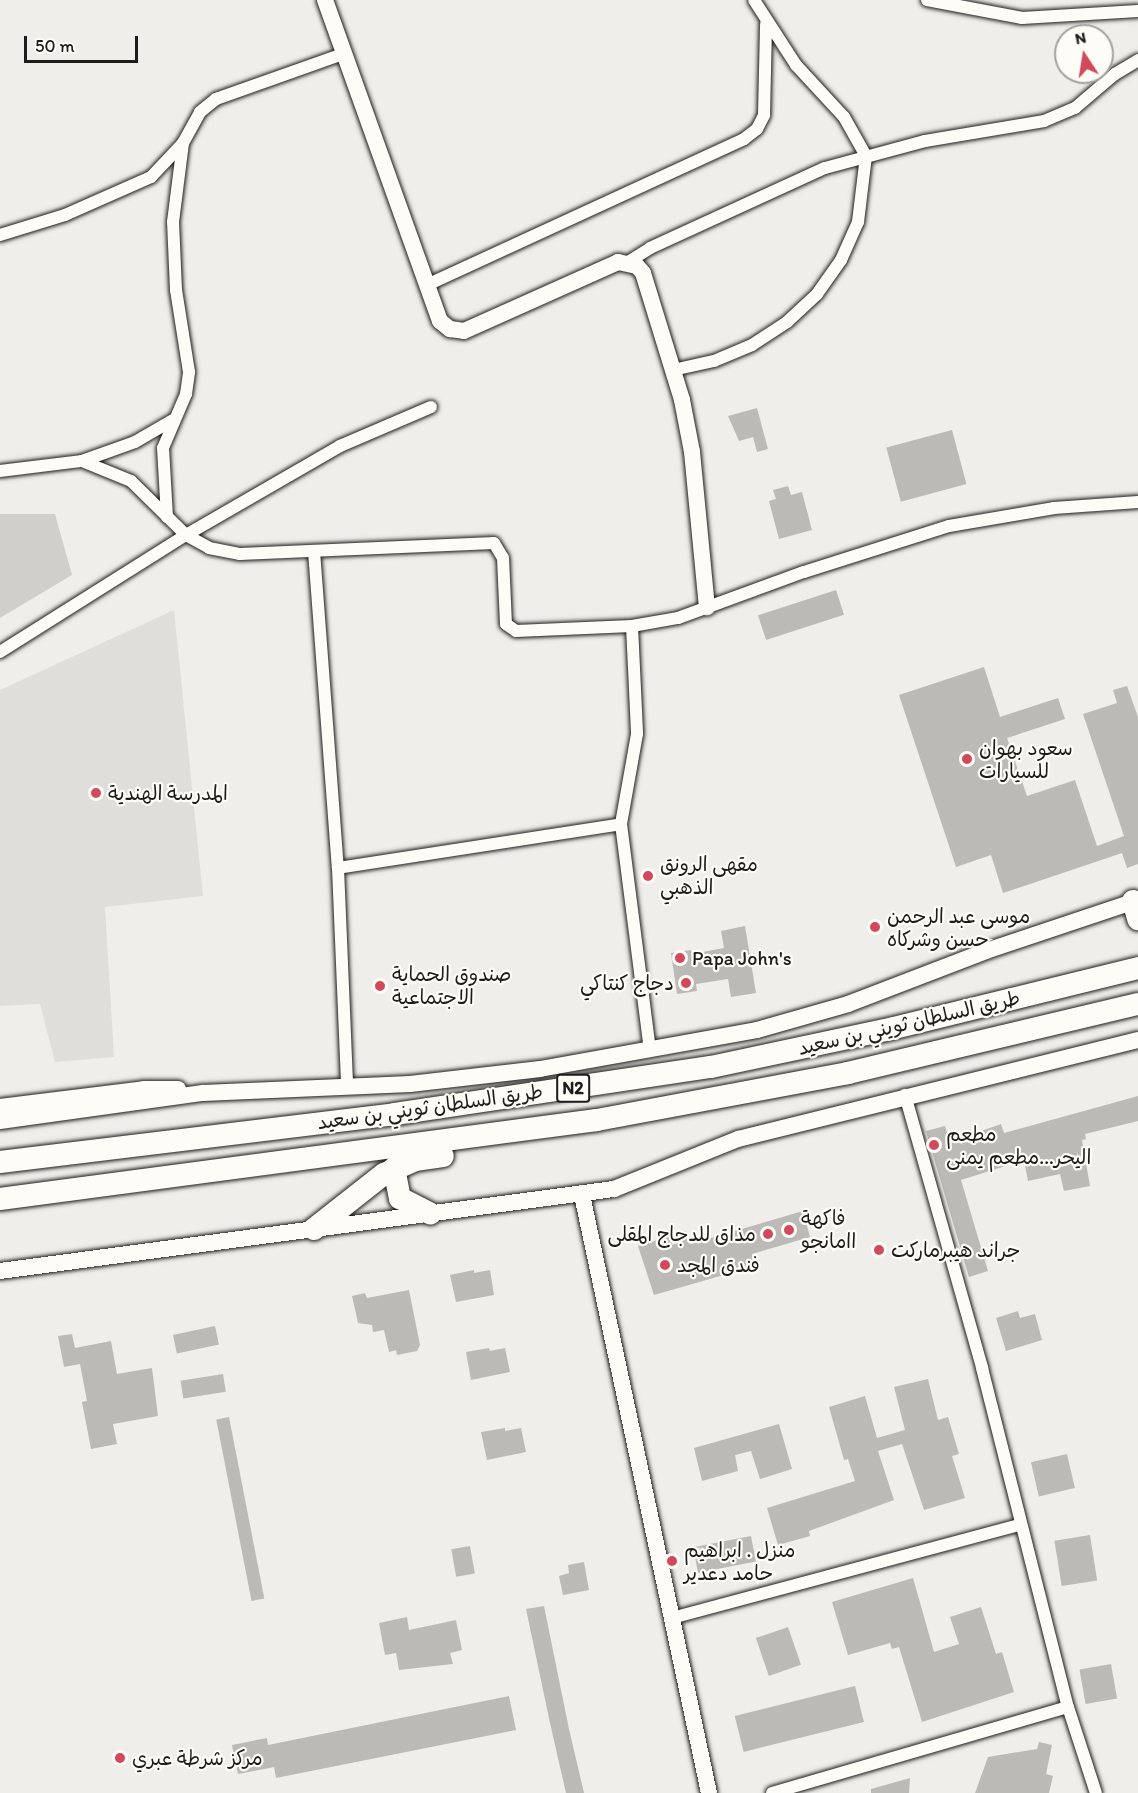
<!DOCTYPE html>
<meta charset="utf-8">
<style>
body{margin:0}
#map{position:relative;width:1138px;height:1793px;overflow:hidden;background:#f0eeea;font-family:Itim,"Playpen Sans Arabic",sans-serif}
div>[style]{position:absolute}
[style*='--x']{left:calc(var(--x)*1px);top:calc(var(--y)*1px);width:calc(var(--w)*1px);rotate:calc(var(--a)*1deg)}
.built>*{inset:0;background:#e0deda}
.green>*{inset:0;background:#d0cfcc}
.building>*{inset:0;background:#bbbab6;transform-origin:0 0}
.roads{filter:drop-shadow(0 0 2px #1c1c1c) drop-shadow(0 0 2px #1c1c1c)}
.street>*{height:12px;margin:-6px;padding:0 6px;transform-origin:6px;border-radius:6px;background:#fdfcf7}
.secondary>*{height:16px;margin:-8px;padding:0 8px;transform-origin:8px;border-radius:8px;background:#fdfcf7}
.highway>*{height:22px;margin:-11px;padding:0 11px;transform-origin:11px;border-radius:11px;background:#fdfcf7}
.dots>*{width:16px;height:16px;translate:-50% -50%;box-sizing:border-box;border:3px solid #fdfcf7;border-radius:50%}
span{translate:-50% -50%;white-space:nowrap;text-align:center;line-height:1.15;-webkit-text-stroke:4.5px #fdfcf7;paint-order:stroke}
.shield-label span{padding:2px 4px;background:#fdfcf7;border:2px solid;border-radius:4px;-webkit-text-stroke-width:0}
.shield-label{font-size:18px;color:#1c1c1c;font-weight:700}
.poi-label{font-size:20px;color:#1c1c1c}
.left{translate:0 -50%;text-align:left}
.right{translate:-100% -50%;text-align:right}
.street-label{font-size:20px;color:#1c1c1c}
.north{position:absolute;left:1054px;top:24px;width:60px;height:60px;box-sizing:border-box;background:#fdfcf7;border:2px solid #a3a29f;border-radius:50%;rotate:348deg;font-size:16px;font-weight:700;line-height:24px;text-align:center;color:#1c1c1c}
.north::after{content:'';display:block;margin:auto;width:21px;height:27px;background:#d1495b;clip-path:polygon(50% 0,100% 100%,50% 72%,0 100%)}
.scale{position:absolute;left:24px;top:36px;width:114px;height:27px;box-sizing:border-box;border:3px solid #1c1c1c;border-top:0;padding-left:8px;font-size:18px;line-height:21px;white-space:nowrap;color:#1c1c1c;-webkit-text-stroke:4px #fdfcf7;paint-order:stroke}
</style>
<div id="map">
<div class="built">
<i style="clip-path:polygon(174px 610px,203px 896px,105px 907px,114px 1057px,55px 1062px,40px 1004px,0 1006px,0 690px)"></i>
</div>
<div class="green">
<i style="clip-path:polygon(0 514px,55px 514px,72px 575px,0 618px)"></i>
</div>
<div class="building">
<i style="clip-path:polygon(757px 408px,768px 449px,757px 452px,753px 437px,739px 441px,728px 416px)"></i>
<i style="left:952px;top:430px;width:56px;height:68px;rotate:75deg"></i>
<i style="clip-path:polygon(788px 486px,791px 495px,802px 492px,812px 530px,779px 539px,769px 501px,776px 499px,773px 490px)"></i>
<i style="left:836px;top:590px;width:26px;height:82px;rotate:72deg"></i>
<i style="clip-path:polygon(984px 667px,1000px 717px,1058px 698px,1065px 719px,1007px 738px,1027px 796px,1075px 780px,1097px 846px,1124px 836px,1083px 714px,1117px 703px,1113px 690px,1127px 686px,1138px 717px,1138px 864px,1127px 868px,1122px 853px,1003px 893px,991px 855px,956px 867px,899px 695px)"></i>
<i style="clip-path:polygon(745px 926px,756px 993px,731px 997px,728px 979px,696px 984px,697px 991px,677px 994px,671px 953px,691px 950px,692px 954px,724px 948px,721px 931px)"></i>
<i style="clip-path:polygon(1138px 1096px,1138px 1121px,1085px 1134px,1086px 1139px,1082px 1140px,1090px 1186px,1064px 1191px,1060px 1174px,1028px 1181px,1024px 1160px,961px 1180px,988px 1271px,969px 1277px,926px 1131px,945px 1126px,950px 1142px,1001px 1124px,1004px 1133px)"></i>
<i style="clip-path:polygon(803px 1211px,810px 1237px,752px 1254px,755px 1266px,654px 1295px,638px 1246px,686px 1231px,690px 1244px)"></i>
<i style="clip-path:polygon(474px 1270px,474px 1273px,490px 1270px,494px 1295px,456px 1302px,450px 1275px)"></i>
<i style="clip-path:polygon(409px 1290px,420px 1345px,417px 1351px,397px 1355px,396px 1350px,389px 1352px,384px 1330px,373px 1332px,372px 1325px,358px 1323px,352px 1296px,365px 1293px,367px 1298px)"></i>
<i style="clip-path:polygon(1018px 1311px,1020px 1318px,1035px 1314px,1042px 1340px,1006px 1351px,996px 1318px)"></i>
<i style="left:215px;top:1326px;width:19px;height:43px;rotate:78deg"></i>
<i style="clip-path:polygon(72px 1334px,75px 1348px,111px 1341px,117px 1374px,152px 1368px,158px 1416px,113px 1424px,117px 1444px,91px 1449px,82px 1402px,87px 1401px,80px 1364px,64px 1367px,58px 1336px)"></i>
<i style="clip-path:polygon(489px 1348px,490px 1351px,505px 1348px,510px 1372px,471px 1380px,466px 1352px)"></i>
<i style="left:223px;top:1374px;width:18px;height:43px;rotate:81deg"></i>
<i style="clip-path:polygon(928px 1379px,938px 1420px,948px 1417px,959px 1454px,952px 1456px,965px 1498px,924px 1510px,902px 1444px,878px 1451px,894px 1500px,809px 1531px,810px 1536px,778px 1545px,767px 1508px,855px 1481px,848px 1459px,844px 1460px,829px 1407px,865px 1396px,877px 1438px,905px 1430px,894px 1387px)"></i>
<i style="left:229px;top:1417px;width:185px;height:13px;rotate:79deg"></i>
<i style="clip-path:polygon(779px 1424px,792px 1469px,760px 1479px,751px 1451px,735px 1455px,738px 1471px,702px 1481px,694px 1448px)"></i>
<i style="clip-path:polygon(505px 1428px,505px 1431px,521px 1428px,526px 1452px,487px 1460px,481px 1432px)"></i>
<i style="left:1067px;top:1454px;width:35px;height:37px;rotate:77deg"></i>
<i style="left:1090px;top:1535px;width:46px;height:36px;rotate:81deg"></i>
<i style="left:751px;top:1536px;width:26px;height:59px;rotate:79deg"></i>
<i style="left:470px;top:1546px;width:28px;height:19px;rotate:80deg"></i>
<i style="clip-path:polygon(584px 1562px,589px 1590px,563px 1595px,559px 1576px,569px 1573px,568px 1565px)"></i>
<i style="clip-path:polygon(913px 1578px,934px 1652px,959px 1644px,950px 1617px,981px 1607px,996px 1654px,1002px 1652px,1014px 1692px,922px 1722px,899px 1647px,892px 1649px,890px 1643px,848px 1655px,832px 1602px)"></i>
<i style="clip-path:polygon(544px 1606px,569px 1729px,584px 1793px,566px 1793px,550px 1723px,526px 1609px)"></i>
<i style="clip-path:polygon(407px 1617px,409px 1630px,456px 1620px,462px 1650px,450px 1653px,453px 1664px,399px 1670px,396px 1653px,385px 1655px,379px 1623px)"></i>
<i style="left:788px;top:1627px;width:40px;height:34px;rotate:71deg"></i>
<i style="left:1111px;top:1664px;width:35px;height:32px;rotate:80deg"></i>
<i style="left:855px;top:1686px;width:37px;height:124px;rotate:76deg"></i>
<i style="clip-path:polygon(509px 1696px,516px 1730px,276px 1778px,274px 1767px,238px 1774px,232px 1745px,267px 1738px,268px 1745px)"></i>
<i style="clip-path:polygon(1039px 1742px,1052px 1745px,1046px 1774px,1053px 1776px,1049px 1793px,975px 1793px,988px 1757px,1037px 1749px)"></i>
<i style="clip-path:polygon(910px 1778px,909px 1793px,871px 1793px,871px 1789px)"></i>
</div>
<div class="roads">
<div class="street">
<i style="--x:927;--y:0;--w:97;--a:10.7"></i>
<i style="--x:1022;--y:18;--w:116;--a:-3.5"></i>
<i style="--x:0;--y:235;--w:68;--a:-17.1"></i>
<i style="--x:65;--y:215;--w:94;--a:-23.8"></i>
<i style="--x:151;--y:177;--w:47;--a:-46.7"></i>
<i style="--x:628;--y:262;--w:26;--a:-32"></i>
<i style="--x:650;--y:248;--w:192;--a:-24.6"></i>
<i style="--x:825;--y:168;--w:104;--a:-15.1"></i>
<i style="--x:925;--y:141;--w:121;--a:-9.5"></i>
<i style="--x:1044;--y:121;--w:34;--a:-23"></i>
<i style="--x:1075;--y:108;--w:52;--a:-40.4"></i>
<i style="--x:1115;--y:74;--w:27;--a:-31"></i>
<i style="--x:429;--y:284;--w:347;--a:-24.7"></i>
<i style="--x:744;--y:139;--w:16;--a:-38"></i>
<i style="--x:757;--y:129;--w:16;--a:-63"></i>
<i style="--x:764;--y:115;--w:91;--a:-88.7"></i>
<i style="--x:673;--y:370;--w:42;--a:-12.4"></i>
<i style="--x:714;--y:361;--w:41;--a:-22.8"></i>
<i style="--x:752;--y:345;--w:42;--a:-33.3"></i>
<i style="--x:787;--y:322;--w:41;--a:-43"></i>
<i style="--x:817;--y:294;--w:42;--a:-54.8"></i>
<i style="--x:841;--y:260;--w:42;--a:-65.9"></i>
<i style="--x:858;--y:222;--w:66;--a:-83.1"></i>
<i style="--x:866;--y:156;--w:45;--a:-119.4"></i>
<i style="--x:844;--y:117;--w:71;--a:-132.7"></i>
<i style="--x:796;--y:65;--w:77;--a:-122.9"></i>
<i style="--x:82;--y:461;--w:56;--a:-19.7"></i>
<i style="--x:135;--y:442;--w:44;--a:-30.1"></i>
<i style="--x:0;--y:471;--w:83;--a:-7"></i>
<i style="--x:82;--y:461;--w:53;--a:22.2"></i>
<i style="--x:131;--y:481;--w:77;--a:44.5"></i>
<i style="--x:186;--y:535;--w:26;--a:29"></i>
<i style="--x:209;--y:548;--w:32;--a:11"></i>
<i style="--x:240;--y:554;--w:254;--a:-2.5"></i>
<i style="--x:494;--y:543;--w:17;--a:59"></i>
<i style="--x:503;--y:558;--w:66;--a:87.4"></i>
<i style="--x:506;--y:624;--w:12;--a:35"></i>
<i style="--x:516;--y:631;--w:116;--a:-2.5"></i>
<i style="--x:632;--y:626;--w:47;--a:-9.9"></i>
<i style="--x:678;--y:618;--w:134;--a:-20.1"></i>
<i style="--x:804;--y:572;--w:152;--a:-17.6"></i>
<i style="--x:949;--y:526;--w:107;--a:-9.7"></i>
<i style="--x:1054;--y:508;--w:84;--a:-4.1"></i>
<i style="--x:167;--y:517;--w:69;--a:-93.3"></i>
<i style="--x:163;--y:448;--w:59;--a:-66.9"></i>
<i style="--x:186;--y:394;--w:22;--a:-82"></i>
<i style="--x:189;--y:372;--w:83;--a:-99"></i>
<i style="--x:176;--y:290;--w:68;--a:-92.5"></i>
<i style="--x:173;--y:222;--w:80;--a:-82.8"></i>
<i style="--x:183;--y:143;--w:35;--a:-61"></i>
<i style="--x:200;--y:112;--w:21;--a:-39"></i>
<i style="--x:216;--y:99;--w:135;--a:-19.5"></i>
<i style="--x:314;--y:551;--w:318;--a:85.7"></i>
<i style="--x:338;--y:868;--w:219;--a:87.6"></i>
<i style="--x:632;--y:626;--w:108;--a:87.3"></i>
<i style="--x:637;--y:734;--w:91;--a:100.1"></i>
<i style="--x:621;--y:824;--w:227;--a:82.7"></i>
<i style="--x:0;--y:652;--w:220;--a:-32.2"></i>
<i style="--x:186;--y:535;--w:178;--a:-30"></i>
<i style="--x:340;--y:446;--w:99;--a:-23.2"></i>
<i style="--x:338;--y:868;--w:286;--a:-8.8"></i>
<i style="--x:905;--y:1095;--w:284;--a:74.2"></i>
<i style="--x:982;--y:1368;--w:350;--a:75.8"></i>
<i style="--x:1068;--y:1707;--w:90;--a:72"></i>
<i style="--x:672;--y:1618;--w:359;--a:-15"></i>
<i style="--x:772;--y:1793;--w:308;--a:-16.2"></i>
</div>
<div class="secondary">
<i style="--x:325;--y:0;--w:341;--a:70.3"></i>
<i style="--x:440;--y:321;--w:13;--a:39"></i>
<i style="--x:450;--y:329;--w:14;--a:8"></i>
<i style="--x:464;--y:331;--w:169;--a:-24.1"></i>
<i style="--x:618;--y:262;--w:19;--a:12"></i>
<i style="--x:637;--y:266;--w:9;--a:49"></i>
<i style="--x:643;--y:273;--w:133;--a:72.9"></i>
<i style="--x:682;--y:400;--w:53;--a:79.1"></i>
<i style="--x:692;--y:452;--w:156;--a:84.5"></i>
<i style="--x:0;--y:1107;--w:145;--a:-7.1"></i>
<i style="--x:144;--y:1089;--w:34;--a:0"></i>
<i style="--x:0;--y:1121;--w:205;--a:-7.9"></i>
<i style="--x:203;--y:1093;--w:207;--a:-2.5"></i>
<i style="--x:410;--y:1084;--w:131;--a:-6.6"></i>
<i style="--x:540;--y:1069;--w:220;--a:-10.2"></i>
<i style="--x:757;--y:1030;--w:95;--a:-15.9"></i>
<i style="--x:848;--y:1004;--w:148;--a:-21"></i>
<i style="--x:986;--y:951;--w:160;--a:-18.5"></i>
<i style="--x:582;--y:1195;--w:611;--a:78.01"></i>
<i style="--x:0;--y:1271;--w:619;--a:-7.61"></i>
<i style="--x:614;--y:1189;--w:134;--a:-22"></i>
<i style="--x:738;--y:1139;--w:412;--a:-13.9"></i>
</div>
<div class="highway">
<i style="--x:1133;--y:901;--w:19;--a:74"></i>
<i style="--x:0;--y:1162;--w:398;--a:-6.9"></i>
<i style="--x:395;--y:1114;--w:319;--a:-8.5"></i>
<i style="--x:711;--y:1067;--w:187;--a:-12"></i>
<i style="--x:894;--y:1028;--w:251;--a:-13.8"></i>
<i style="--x:394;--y:1168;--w:31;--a:79"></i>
<i style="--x:400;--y:1198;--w:34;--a:27"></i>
<i style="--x:0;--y:1199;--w:602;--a:-7.54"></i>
<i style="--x:597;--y:1120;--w:255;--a:-10.6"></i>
<i style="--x:848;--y:1073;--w:298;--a:-13.4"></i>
<i style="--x:314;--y:1229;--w:89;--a:-38.2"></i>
<i style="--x:384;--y:1174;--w:34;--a:-24"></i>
<i style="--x:415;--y:1160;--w:28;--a:-8"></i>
</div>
</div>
<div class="dots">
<i style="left:967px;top:759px;background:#d1495b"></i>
<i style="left:96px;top:793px;background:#d1495b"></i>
<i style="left:648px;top:876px;background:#d1495b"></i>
<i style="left:875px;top:927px;background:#d1495b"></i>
<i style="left:680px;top:958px;background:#d1495b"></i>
<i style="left:686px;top:983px;background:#d1495b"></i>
<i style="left:380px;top:986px;background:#d1495b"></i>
<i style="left:934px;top:1145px;background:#d1495b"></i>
<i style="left:789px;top:1230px;background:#d1495b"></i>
<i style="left:768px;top:1234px;background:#d1495b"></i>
<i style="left:879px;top:1250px;background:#d1495b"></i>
<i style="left:665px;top:1265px;background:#d1495b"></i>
<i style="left:672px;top:1561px;background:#d1495b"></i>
<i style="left:120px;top:1758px;background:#d1495b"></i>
</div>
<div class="shield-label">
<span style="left:573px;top:1088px">N2</span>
</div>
<div class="poi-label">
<span class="left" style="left:979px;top:760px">سعود بهوان<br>للسيارات</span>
<span class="left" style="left:108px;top:793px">المدرسة الهندية</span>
<span class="left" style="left:660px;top:876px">مقهى الرونق<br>الذهبي</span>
<span class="left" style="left:887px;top:928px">موسى عبد الرحمن<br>حسن وشركاه</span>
<span class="left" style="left:692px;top:958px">Papa John's</span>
<span class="left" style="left:392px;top:986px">صندوق الحماية<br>الاجتماعية</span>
<span class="right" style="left:674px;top:983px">دجاج كنتاكي</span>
<span class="left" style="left:946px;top:1146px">مطعم<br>اليحر...مطعم يمنى</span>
<span class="left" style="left:801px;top:1230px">فاكه‍ة<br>اامانجو</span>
<span class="right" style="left:756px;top:1234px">مذاق للدجاج المقلى</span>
<span class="left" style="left:891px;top:1250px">جراند ه‍يبرماركت</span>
<span class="left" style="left:677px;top:1265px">فندق المجد</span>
<span class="left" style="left:684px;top:1562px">منزل . ابراهيم<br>حامد دعدير</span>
<span class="left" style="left:132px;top:1758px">مركز شرطة عبري</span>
</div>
<div class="street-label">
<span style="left:909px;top:1023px;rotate:-13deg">طريق السلطان ثويني بن سعيد</span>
<span style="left:430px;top:1107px;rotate:-8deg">طريق السلطان ثويني بن سعيد</span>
</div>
<div class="north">N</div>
<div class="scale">50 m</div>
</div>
